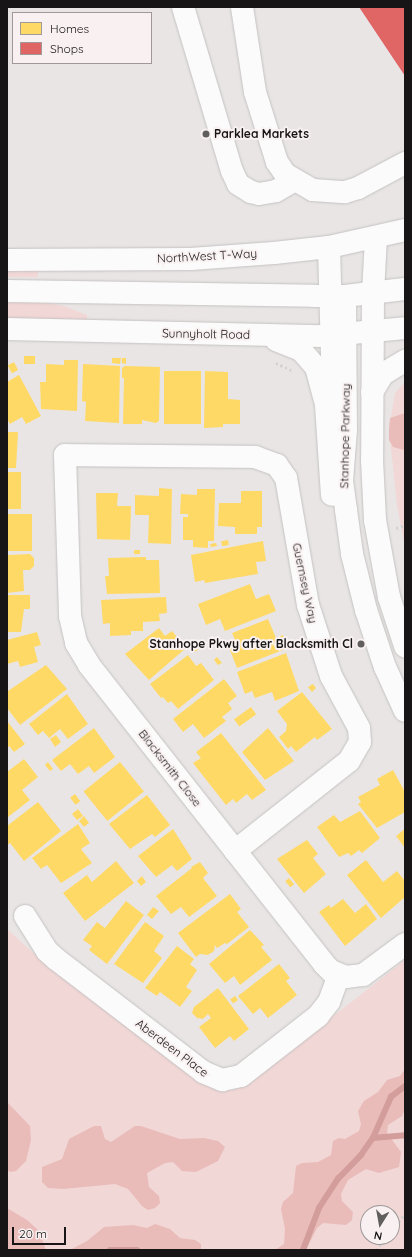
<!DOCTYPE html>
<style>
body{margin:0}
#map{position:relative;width:412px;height:1257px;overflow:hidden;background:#e9e5e5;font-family:Quicksand,sans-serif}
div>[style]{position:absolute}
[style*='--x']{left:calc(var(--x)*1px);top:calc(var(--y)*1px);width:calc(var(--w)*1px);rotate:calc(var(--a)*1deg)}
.green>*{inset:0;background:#f1d7d6}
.forest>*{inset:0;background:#e9bcba}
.homes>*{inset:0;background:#ffd966;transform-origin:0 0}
.shops>*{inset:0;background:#e06666}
.stream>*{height:5.5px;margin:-2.75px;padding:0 2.75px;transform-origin:2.75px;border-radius:2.75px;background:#d29d9a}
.path>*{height:2.5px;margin-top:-1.25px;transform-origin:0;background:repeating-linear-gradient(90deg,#d2d1d1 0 2px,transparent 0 5px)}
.roads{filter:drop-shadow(0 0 1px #c5c2c2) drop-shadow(0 0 1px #c5c2c2)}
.minor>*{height:22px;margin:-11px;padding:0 11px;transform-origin:11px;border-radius:11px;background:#fcfbfb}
.major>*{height:22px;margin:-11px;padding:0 11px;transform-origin:11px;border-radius:11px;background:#fcfbfb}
.dots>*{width:11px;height:11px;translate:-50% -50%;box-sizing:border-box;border:2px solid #f9f1f1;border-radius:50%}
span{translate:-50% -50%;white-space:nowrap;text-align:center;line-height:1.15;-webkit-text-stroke:4px #f9f1f1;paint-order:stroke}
.poi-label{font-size:12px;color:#171515;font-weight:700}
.left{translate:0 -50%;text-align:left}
.right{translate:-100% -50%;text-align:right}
.street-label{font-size:12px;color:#171515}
.frame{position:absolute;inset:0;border:8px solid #171515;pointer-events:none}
.legend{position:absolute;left:12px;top:12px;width:140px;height:52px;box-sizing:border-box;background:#f9f1f1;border:1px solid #9f9999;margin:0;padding:5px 7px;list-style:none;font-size:12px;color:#171515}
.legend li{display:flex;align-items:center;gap:8px;height:20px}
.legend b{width:20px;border:1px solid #9f9999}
.north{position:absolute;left:360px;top:1205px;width:40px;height:40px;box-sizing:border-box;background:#f9f1f1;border:1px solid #9f9999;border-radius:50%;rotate:191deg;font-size:11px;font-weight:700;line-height:16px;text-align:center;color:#171515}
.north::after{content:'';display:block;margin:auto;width:14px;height:18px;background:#605e5e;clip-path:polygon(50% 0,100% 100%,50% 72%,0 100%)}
.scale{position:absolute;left:12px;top:1227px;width:54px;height:18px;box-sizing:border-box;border:2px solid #171515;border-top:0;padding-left:5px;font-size:12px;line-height:14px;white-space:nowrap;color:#171515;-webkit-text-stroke:3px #f9f1f1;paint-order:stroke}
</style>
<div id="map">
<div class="green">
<i style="clip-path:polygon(38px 270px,38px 277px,7px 277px,7px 271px)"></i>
<i style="clip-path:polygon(7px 302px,42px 302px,64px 306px,87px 315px,87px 320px,7px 319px)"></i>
<i style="clip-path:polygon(405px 382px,405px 547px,397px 505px,389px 429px,395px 393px)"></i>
<i style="clip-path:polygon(evenodd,7px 929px,52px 970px,201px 1083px,217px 1090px,234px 1090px,249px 1082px,405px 960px,405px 1250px,7px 1250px,7px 929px,368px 1213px,392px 1213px,392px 1237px,368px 1237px,368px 1213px)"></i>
</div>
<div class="forest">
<i style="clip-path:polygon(405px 413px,405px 450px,404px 450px,393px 447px,389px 440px,389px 429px,390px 418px)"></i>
<i style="clip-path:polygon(405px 1069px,405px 1109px,402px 1116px,388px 1125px,387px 1133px,401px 1152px,399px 1167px,379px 1173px,366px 1169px,348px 1180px,341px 1194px,342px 1201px,353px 1212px,352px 1220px,346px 1225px,323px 1223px,317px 1228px,306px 1250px,275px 1250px,284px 1244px,285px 1229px,281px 1209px,283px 1202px,293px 1193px,296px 1166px,302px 1163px,318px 1162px,331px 1155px,333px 1141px,339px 1138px,345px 1139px,359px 1131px,361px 1124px,358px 1111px,364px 1101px,378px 1092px,387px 1080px,400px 1076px)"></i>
<i style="clip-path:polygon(7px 1102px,30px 1126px,31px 1140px,26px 1161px,16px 1171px,10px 1172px,7px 1170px)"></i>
<i style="clip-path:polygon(94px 1126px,101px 1126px,105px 1139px,111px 1142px,135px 1126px,141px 1126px,180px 1139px,204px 1138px,218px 1141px,225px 1147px,218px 1161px,196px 1172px,182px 1171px,173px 1162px,165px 1163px,147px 1173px,149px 1187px,159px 1196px,160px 1203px,155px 1208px,148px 1210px,142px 1206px,128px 1189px,115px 1184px,63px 1189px,48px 1188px,42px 1182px,42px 1167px,62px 1159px,69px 1139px)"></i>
<i style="clip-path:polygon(7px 1208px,27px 1220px,39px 1231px,46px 1250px,7px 1250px)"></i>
<i style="clip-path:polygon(155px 1224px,170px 1229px,180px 1238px,195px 1240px,201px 1244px,201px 1250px,70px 1250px,87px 1241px,104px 1227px,133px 1225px,147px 1228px)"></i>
</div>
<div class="homes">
<i style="left:24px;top:356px;width:11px;height:8px"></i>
<i style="clip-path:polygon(112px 358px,121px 358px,120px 364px,112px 363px)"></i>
<i style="clip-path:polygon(122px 358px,126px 358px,126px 364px,122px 363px)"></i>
<i style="clip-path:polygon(64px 360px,78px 360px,77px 411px,41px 409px,40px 382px,46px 382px,46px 364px,64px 365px)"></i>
<i style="left:14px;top:362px;width:9px;height:7px;rotate:63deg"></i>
<i style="clip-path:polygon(83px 364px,120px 366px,119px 423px,85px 421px,86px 402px,82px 401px)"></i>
<i style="clip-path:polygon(125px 366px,160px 367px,159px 421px,156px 423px,142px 420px,142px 424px,123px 424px,124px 378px,122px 378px,122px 368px)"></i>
<i style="left:164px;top:371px;width:37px;height:53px"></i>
<i style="clip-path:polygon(205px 371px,228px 372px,228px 399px,240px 400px,240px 424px,223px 424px,223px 427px,204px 428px)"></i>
<i style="clip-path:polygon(19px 375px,41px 416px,26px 424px,22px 417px,10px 424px,7px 419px,7px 382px)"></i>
<i style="clip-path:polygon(7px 432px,18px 432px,16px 468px,7px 468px)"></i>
<i style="left:7px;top:472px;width:14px;height:37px"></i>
<i style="clip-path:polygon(159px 488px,172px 489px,171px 544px,148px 543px,149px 515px,135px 515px,135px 495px,159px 496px)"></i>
<i style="clip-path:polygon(197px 489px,215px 489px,214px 541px,208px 541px,208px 548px,193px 547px,193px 540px,183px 540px,183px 517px,188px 517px,188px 514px,180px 514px,181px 494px,197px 495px)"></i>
<i style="clip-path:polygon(241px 491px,262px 491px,262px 527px,257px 527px,257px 534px,235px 534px,235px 527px,218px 526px,219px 503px,241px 503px)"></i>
<i style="clip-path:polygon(96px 493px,118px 493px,117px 506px,131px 506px,130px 540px,97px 539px)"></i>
<i style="left:7px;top:514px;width:25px;height:37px"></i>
<i style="left:228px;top:540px;width:5px;height:7px;rotate:79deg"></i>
<i style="clip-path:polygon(263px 541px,266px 561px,256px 562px,258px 574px,205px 583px,204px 580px,195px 582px,191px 555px)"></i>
<i style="clip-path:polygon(216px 543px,217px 546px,211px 547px,210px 544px)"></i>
<i style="left:134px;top:550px;width:6px;height:4px"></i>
<i style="clip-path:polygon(30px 554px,34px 558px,34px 566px,30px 570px,23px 570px,24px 591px,7px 593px,7px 555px)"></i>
<i style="clip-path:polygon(146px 557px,146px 560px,159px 560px,160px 593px,107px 594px,105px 576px,109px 576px,108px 558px)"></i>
<i style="clip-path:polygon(250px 584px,256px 599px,269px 594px,276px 611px,225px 631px,220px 619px,206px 625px,198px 604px)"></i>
<i style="clip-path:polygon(7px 595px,30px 595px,30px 609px,24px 609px,21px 632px,7px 632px)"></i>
<i style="clip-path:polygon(166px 597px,167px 613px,159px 614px,160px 621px,143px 622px,143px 631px,131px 631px,131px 635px,110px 636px,110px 623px,103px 624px,101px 600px)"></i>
<i style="clip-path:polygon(268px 619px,276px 638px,283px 635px,288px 648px,237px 668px,228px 645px,236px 642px,232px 633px)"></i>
<i style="clip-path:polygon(159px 628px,165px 636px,172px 631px,186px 648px,149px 680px,125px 654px)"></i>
<i style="clip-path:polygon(37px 632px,41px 645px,34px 647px,38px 662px,20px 667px,18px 661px,7px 664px,7px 640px)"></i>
<i style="clip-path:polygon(199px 644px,202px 646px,195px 652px,192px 649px)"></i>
<i style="clip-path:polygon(286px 653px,299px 691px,275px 701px,272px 692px,255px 698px,252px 691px,245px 694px,237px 672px)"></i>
<i style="clip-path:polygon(188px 655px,196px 666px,201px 663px,214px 680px,178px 709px,171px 701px,168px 703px,163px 697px,161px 698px,150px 684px)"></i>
<i style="clip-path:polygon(217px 657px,222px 663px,218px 665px,214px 660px)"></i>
<i style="clip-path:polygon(46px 665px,67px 689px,20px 725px,7px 708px,8px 691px)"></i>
<i style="clip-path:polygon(224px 679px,237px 696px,228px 703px,232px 709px,222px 717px,226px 721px,204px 738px,193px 724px,183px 732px,173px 719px)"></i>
<i style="clip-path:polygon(313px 684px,316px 688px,312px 692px,308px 687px)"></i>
<i style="clip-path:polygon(302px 692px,332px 729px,317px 740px,315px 737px,296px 752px,291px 746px,288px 749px,279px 737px,286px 731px,287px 724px,277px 711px)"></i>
<i style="clip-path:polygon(67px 694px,88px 724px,68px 739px,60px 729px,49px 738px,43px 731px,38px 735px,29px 724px)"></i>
<i style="left:251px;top:707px;width:9px;height:21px;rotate:54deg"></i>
<i style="clip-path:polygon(7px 721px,25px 744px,14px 752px,9px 746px,7px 748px)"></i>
<i style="clip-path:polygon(94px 728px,115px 757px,94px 773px,89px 766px,78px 774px,70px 764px,61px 771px,52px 760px)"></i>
<i style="clip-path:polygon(268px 728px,294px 761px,265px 780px,242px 752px)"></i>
<i style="clip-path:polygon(221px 733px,266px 790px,252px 800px,247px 794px,236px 803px,233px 799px,226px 805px,193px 763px,201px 758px,196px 752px)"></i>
<i style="clip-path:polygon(56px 735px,61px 742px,55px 747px,50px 739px)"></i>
<i style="clip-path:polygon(24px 759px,38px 777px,22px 790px,30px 800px,8px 817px,7px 772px)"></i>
<i style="clip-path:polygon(48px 762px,53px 769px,50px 771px,45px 765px)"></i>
<i style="left:120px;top:762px;width:38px;height:47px;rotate:51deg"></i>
<i style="clip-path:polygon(393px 770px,405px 792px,405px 812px,377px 828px,358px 804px,361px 802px,358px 797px,380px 785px,377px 779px)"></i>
<i style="left:75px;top:794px;width:9px;height:6px;rotate:54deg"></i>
<i style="clip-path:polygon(147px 795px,170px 825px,155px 837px,152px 834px,130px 849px,109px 824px)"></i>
<i style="clip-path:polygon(38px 802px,61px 831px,24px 861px,10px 843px,7px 845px,7px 826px)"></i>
<i style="clip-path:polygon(78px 809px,83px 816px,77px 820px,72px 814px)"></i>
<i style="clip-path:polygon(360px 811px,380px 838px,362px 853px,359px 850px,351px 856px,348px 853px,339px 857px,317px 827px,334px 815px,340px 822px)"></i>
<i style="clip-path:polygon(84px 816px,89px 823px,84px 827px,79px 821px)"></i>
<i style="clip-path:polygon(78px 824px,90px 843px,81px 849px,92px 863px,61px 883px,47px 865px,41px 869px,32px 858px)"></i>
<i style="clip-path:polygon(173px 829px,192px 859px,177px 871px,172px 865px,156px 877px,138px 856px)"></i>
<i style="clip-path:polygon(405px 829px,405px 848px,396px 836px)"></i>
<i style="clip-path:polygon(307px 840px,318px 854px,313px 858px,326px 874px,304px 893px,277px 859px)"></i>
<i style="clip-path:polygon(366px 860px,383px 882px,397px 871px,405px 881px,405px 897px,381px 918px,347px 875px)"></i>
<i style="clip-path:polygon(116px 861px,134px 883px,85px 921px,63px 893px,87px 875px,92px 882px)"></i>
<i style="clip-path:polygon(200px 862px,208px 873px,203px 878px,217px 896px,189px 917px,181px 907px,171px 914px,156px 896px,192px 868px,191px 867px)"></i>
<i style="clip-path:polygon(142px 876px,146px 882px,141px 886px,137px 881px)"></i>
<i style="left:289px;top:878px;width:8px;height:5px;rotate:50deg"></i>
<i style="clip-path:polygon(230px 894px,241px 909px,237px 912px,249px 927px,227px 944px,225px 943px,217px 948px,215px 945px,214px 951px,208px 955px,200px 954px,196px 957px,178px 933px)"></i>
<i style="clip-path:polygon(343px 899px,355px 913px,366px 904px,377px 919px,345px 946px,319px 912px,329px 905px,331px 908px)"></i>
<i style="clip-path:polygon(126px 901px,144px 915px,107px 964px,89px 950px,92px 946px,83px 940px,97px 922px,105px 928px)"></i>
<i style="clip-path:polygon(153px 907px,159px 911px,152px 919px,147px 915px)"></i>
<i style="clip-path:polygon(145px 922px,164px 936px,154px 951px,162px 958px,143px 983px,114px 964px)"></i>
<i style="clip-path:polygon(250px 930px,264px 945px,261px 947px,272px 960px,240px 985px,234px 976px,225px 983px,209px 964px)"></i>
<i style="clip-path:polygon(177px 946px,194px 959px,190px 964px,197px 970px,186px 987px,192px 991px,180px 1007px,160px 992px,157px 996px,145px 988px)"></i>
<i style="clip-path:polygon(279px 964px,290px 978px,286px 981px,297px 995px,268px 1018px,260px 1008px,253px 1014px,238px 996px)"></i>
<i style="clip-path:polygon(218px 988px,249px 1029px,234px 1041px,230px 1036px,215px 1048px,199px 1027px,211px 1018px,208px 1014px,203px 1019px,197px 1018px,192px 1013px,194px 1007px)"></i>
<i style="left:235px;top:996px;width:5px;height:6px;rotate:53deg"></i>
</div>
<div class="shops">
<i style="clip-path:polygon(359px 7px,405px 7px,405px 76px)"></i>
</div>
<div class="stream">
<i style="--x:373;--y:1138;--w:32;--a:-5"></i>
<i style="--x:110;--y:1250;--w:27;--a:0"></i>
<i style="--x:303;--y:1250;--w:45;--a:-69.1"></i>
<i style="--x:319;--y:1208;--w:35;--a:-57"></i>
<i style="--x:338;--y:1179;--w:33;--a:-46"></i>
<i style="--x:361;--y:1155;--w:21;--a:-55"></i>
<i style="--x:373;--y:1138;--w:45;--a:-66.3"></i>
<i style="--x:391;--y:1097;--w:18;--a:-38"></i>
</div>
<div class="path">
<i style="--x:276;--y:363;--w:17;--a:25"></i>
<i style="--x:396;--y:528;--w:9;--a:-18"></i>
<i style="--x:392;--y:1229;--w:20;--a:-49"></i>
<i style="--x:376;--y:1250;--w:16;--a:-55"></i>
</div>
<div class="roads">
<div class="minor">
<i style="--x:183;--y:7;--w:171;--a:73.4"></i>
<i style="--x:232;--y:171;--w:14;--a:65"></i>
<i style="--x:238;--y:184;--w:15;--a:32"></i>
<i style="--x:251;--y:192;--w:8;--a:14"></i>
<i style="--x:259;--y:194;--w:17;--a:-10"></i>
<i style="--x:276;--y:191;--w:20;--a:-30"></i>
<i style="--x:242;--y:7;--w:86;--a:81.3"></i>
<i style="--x:255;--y:92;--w:73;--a:72.6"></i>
<i style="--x:277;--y:162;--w:14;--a:56"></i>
<i style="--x:285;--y:174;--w:32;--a:30"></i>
<i style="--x:313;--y:190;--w:32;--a:4"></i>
<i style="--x:345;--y:192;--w:14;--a:-17"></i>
<i style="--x:358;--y:188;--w:53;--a:-28"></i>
<i style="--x:329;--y:247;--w:175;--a:88.4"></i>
<i style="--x:7;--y:260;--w:184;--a:-0.3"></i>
<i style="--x:191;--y:259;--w:83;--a:-4.1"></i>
<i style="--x:274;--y:253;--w:55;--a:-6.2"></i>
<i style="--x:329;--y:247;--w:78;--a:-12.6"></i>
<i style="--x:373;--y:293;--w:56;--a:-86.9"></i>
<i style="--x:235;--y:851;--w:145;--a:-38.3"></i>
<i style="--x:349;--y:761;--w:22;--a:-60"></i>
<i style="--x:360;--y:742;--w:14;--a:-94"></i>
<i style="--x:359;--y:728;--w:59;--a:-118.3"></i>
<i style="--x:331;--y:676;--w:75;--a:-107.9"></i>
<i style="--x:308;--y:605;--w:129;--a:-99.8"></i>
<i style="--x:286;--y:478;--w:16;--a:-125"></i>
<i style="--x:277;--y:465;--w:23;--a:-160"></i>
<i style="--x:255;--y:457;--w:190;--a:-179.4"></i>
<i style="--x:65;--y:455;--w:161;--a:88.2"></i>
<i style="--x:70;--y:616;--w:28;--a:77"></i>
<i style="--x:76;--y:643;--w:26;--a:59"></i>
<i style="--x:89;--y:665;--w:380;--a:51.8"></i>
<i style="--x:324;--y:964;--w:10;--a:45"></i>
<i style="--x:331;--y:971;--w:16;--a:22"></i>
<i style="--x:346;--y:977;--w:17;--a:-7"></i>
<i style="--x:363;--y:975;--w:52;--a:-36.4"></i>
<i style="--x:25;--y:916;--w:41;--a:57.8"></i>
<i style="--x:47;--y:951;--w:12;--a:42"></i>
<i style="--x:56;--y:959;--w:185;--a:37.5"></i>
<i style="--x:203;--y:1072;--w:21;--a:23"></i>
<i style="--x:222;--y:1080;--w:19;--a:-12"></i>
<i style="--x:241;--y:1076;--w:98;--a:-37.9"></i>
<i style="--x:318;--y:1016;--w:18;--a:-52"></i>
<i style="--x:329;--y:1002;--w:29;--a:-70"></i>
</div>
<div class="major">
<i style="--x:7;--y:291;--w:307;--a:0.9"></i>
<i style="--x:314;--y:296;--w:31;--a:0"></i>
<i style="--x:345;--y:296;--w:60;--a:-6.7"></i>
<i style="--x:373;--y:293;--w:167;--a:90.3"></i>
<i style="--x:372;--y:460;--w:60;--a:87.1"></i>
<i style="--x:375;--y:520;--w:78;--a:79.7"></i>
<i style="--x:389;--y:597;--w:52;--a:71.9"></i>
<i style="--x:345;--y:296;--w:134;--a:89.6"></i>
<i style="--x:346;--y:430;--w:51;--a:94.5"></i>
<i style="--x:342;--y:481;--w:29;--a:82"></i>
<i style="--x:346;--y:510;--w:44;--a:82.2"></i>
<i style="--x:352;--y:554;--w:58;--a:76"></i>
<i style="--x:366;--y:610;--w:60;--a:71.6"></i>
<i style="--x:385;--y:667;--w:48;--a:65.6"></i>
<i style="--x:7;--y:329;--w:314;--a:1.3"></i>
<i style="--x:321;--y:336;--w:84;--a:-5.4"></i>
<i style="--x:276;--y:340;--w:27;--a:22"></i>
<i style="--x:301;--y:350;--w:23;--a:49"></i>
<i style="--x:316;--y:367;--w:39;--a:75"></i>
<i style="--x:326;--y:405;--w:90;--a:86.2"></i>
<i style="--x:372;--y:392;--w:21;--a:-59"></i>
<i style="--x:383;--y:374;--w:26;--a:-31"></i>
</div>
</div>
<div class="dots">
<i style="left:206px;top:134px;background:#605e5e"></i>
<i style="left:361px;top:644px;background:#605e5e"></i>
</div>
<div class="poi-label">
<span class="left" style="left:214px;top:134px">Parklea Markets</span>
<span class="right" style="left:353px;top:644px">Stanhope Pkwy after Blacksmith Cl</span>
</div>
<div class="street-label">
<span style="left:207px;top:256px;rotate:-3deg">NorthWest T-Way</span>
<span style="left:206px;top:334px;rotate:1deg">Sunnyholt Road</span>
<span style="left:345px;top:436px;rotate:-89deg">Stanhope Parkway</span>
<span style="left:305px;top:583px;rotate:78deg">Guernsey Way</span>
<span style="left:170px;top:768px;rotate:52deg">Blacksmith Close</span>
<span style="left:172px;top:1048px;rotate:37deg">Aberdeen Place</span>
</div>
<div class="frame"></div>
<ul class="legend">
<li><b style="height:11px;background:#ffd966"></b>Homes</li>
<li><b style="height:11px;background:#e06666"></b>Shops</li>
</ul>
<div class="north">N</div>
<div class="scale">20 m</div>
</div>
